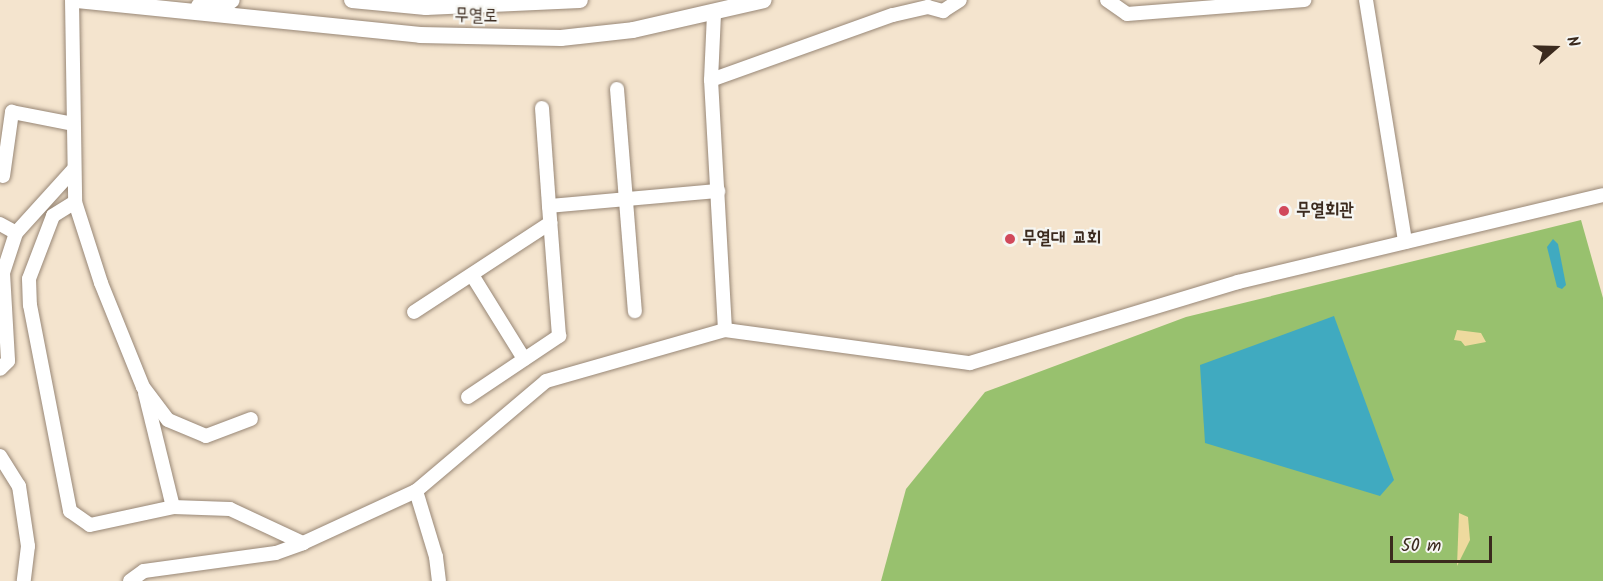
<!DOCTYPE html>
<meta charset="utf-8">
<style>
body{margin:0}
#map{position:relative;width:1603px;height:581px;overflow:hidden;background:#f4e4ce;font-family:Kalam,"Poor Story",sans-serif}
div>[style]{position:absolute}
[style*='--x']{left:calc(var(--x)*1px);top:calc(var(--y)*1px);width:calc(var(--w)*1px);rotate:calc(var(--a)*1deg)}
.green>*{inset:0;background:#98c16e}
.sand>*{inset:0;background:#eeda9e}
.water>*{inset:0;background:#40aac0}
.roads{filter:drop-shadow(0 0 2px #988776) drop-shadow(0 0 2px #988776)}
.minor>*{height:14px;margin:-7px;padding:0 7px;transform-origin:7px;border-radius:7px;background:#fff}
.major>*{height:16px;margin:-8px;padding:0 8px;transform-origin:8px;border-radius:8px;background:#fff}
.dots>*{width:16px;height:16px;translate:-50% -50%;box-sizing:border-box;border:3px solid #f6f6f2;border-radius:50%}
span{translate:-50% -50%;white-space:nowrap;text-align:center;line-height:1.15;-webkit-text-stroke:4.5px #f6f6f2;paint-order:stroke}
.street-label{font-size:18px;color:#3b2a1e}
.poi-label{font-size:18px;color:#3b2a1e;font-weight:700}
.left{translate:0 -50%;text-align:left}
.north{position:absolute;left:1525px;top:18px;width:60px;height:60px;-webkit-text-stroke:4px #f6f6f2;paint-order:stroke;rotate:70deg;font-size:16px;font-weight:700;line-height:24px;text-align:center;color:#3b2a1e}
.north::after{content:'';display:block;margin:auto;width:21px;height:27px;background:#3b2a1e;clip-path:polygon(50% 0,100% 100%,50% 72%,0 100%)}
.scale{position:absolute;left:1390px;top:536px;width:102px;height:27px;box-sizing:border-box;border:3px solid #3b2a1e;border-top:0;padding-left:8px;font-size:18px;line-height:21px;white-space:nowrap;color:#3b2a1e;-webkit-text-stroke:4px #f6f6f2;paint-order:stroke}
</style>
<div id="map">
<div class="green">
<i style="clip-path:polygon(1581px 220px,1603px 298px,1603px 581px,881px 581px,906px 489px,985px 392px,1186px 317px)"></i>
</div>
<div class="sand">
<i style="clip-path:polygon(1457px 330px,1481px 333px,1486px 342px,1465px 346px,1461px 341px,1454px 340px)"></i>
<i style="clip-path:polygon(1459px 513px,1468px 517px,1470px 540px,1457px 566px)"></i>
</div>
<div class="water">
<i style="clip-path:polygon(1553px 239px,1558px 244px,1566px 285px,1562px 289px,1557px 287px,1547px 247px)"></i>
<i style="clip-path:polygon(1334px 316px,1394px 480px,1380px 496px,1205px 443px,1200px 365px)"></i>
</div>
<div class="roads">
<div class="minor">
<i style="--x:72;--y:0;--w:202;--a:89.1"></i>
<i style="--x:75;--y:202;--w:26;--a:148"></i>
<i style="--x:53;--y:216;--w:67;--a:110.9"></i>
<i style="--x:29;--y:279;--w:26;--a:88"></i>
<i style="--x:30;--y:305;--w:210;--a:79"></i>
<i style="--x:70;--y:511;--w:24;--a:35"></i>
<i style="--x:90;--y:525;--w:85;--a:-12.2"></i>
<i style="--x:173;--y:507;--w:57;--a:2"></i>
<i style="--x:230;--y:509;--w:81;--a:25"></i>
<i style="--x:303;--y:543;--w:124;--a:-24.7"></i>
<i style="--x:416;--y:491;--w:170;--a:-40.2"></i>
<i style="--x:546;--y:381;--w:186;--a:-15.9"></i>
<i style="--x:725;--y:330;--w:247;--a:7.7"></i>
<i style="--x:970;--y:363;--w:280;--a:-16.8"></i>
<i style="--x:1238;--y:282;--w:375;--a:-13.4"></i>
<i style="--x:1107;--y:0;--w:24;--a:35"></i>
<i style="--x:1127;--y:14;--w:178;--a:-4.5"></i>
<i style="--x:1366;--y:0;--w:245;--a:80.8"></i>
<i style="--x:711;--y:80;--w:67;--a:-87.4"></i>
<i style="--x:617;--y:89;--w:223;--a:85.4"></i>
<i style="--x:542;--y:108;--w:98;--a:85.9"></i>
<i style="--x:3;--y:176;--w:65;--a:-82"></i>
<i style="--x:12;--y:112;--w:62;--a:11.1"></i>
<i style="--x:75;--y:202;--w:85;--a:72.2"></i>
<i style="--x:101;--y:283;--w:112;--a:68"></i>
<i style="--x:143;--y:387;--w:41;--a:52.9"></i>
<i style="--x:168;--y:420;--w:41;--a:22.8"></i>
<i style="--x:206;--y:436;--w:48;--a:-20.7"></i>
<i style="--x:0;--y:224;--w:18;--a:29"></i>
<i style="--x:16;--y:233;--w:42;--a:108"></i>
<i style="--x:3;--y:273;--w:88;--a:86.7"></i>
<i style="--x:8;--y:361;--w:11;--a:135"></i>
<i style="--x:16;--y:233;--w:86;--a:-47.8"></i>
<i style="--x:472;--y:275;--w:99;--a:58.2"></i>
<i style="--x:414;--y:312;--w:163;--a:-33.2"></i>
<i style="--x:725;--y:330;--w:250;--a:-93.2"></i>
<i style="--x:711;--y:80;--w:193;--a:-19.7"></i>
<i style="--x:893;--y:15;--w:36;--a:-13"></i>
<i style="--x:928;--y:7;--w:16;--a:15"></i>
<i style="--x:943;--y:11;--w:20;--a:-33"></i>
<i style="--x:145;--y:393;--w:117;--a:76.2"></i>
<i style="--x:468;--y:397;--w:110;--a:-33.8"></i>
<i style="--x:559;--y:336;--w:130;--a:-94.4"></i>
<i style="--x:549;--y:206;--w:170;--a:-5.1"></i>
<i style="--x:0;--y:456;--w:36;--a:58"></i>
<i style="--x:19;--y:486;--w:61;--a:81.5"></i>
<i style="--x:28;--y:546;--w:35;--a:97"></i>
<i style="--x:416;--y:491;--w:69;--a:73.1"></i>
<i style="--x:436;--y:557;--w:24;--a:83"></i>
<i style="--x:130;--y:581;--w:17;--a:-36"></i>
<i style="--x:144;--y:571;--w:133;--a:-7.8"></i>
<i style="--x:276;--y:553;--w:29;--a:-20"></i>
</div>
<div class="major">
<i style="--x:77;--y:0;--w:345;--a:5.8"></i>
<i style="--x:420;--y:35;--w:141;--a:1.2"></i>
<i style="--x:561;--y:38;--w:72;--a:-6.3"></i>
<i style="--x:633;--y:30;--w:134;--a:-12.9"></i>
<i style="--x:352;--y:0;--w:74;--a:5.4"></i>
<i style="--x:426;--y:7;--w:154;--a:-2.6"></i>
<i style="--x:199;--y:6;--w:25;--a:-2"></i>
<i style="--x:224;--y:5;--w:9;--a:-32"></i>
</div>
</div>
<div class="dots">
<i style="left:1284px;top:211px;background:#d1495b"></i>
<i style="left:1010px;top:239px;background:#d1495b"></i>
</div>
<div class="street-label">
<span style="left:476px;top:17px;rotate:1deg">무열로</span>
</div>
<div class="poi-label">
<span class="left" style="left:1296px;top:211px">무열회관</span>
<span class="left" style="left:1022px;top:239px">무열대 교회</span>
</div>
<div class="north">N</div>
<div class="scale">50 m</div>
</div>
